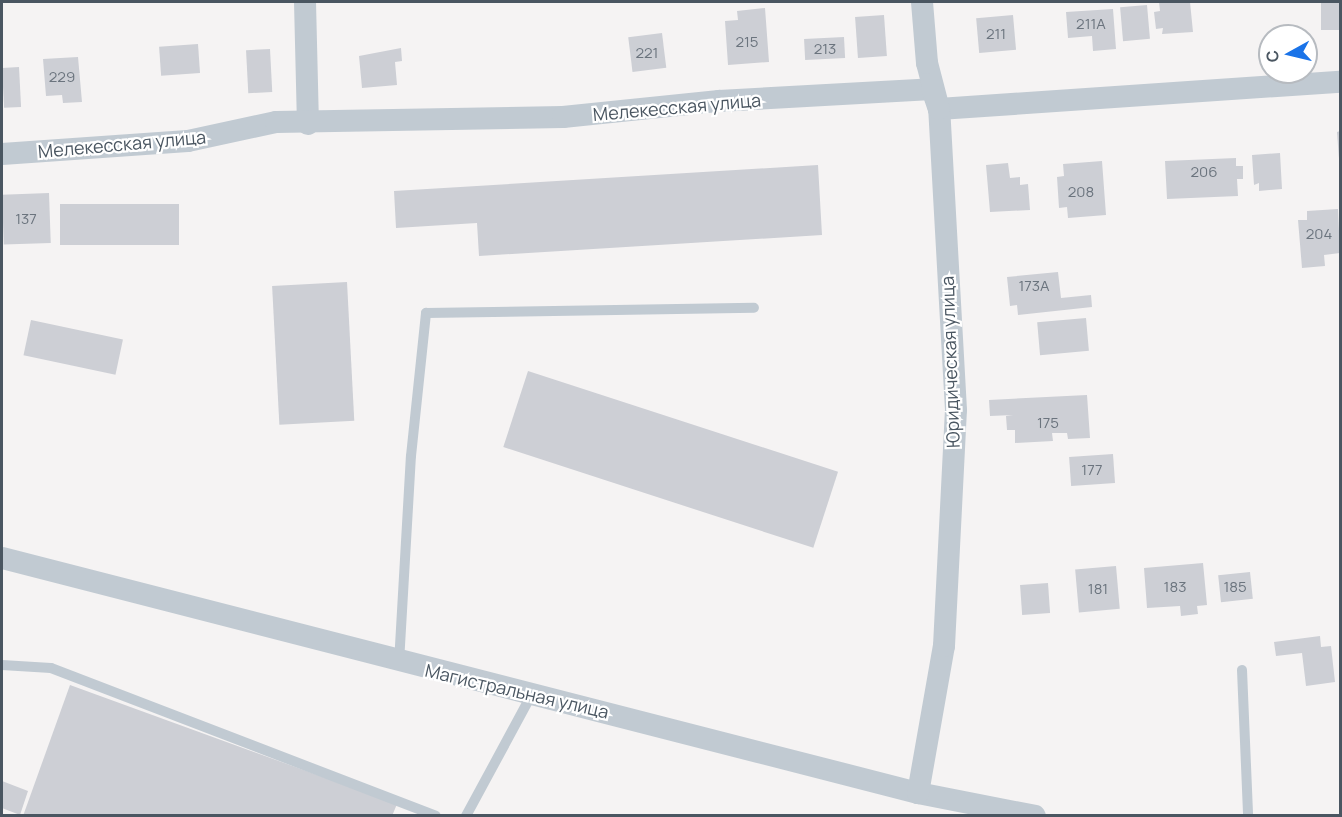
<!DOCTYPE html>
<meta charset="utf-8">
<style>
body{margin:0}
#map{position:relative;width:1342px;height:817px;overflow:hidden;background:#f5f3f3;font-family:Manrope,sans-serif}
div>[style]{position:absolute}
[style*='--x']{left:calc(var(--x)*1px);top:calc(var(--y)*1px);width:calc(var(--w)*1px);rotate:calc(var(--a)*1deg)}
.building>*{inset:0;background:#cdcfd5;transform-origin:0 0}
.service>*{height:10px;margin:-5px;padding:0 5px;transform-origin:5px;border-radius:5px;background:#c1cad2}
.minor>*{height:22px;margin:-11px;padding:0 11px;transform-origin:11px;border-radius:11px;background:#c1cad2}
span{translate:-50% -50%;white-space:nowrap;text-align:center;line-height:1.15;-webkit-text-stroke:4.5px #fff;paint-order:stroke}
.number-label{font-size:15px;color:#6b747e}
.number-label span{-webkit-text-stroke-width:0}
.street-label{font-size:18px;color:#4a5661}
.frame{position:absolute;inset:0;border:3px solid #4a5661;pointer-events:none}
.north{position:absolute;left:1258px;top:24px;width:60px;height:60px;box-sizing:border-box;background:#fff;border:2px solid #b7bbc0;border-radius:50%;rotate:262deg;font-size:16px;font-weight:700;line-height:24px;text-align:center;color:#4a5661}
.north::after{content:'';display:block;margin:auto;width:21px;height:27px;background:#1a73e8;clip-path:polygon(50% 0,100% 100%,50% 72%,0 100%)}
</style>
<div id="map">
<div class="building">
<i style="clip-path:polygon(1159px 2px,1190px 2px,1193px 32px,1162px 34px,1163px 28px,1156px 29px,1154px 12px,1160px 11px)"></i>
<i style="left:1321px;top:2px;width:19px;height:28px"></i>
<i style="left:1147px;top:5px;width:34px;height:27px;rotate:85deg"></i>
<i style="clip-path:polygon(765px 8px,769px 62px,728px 65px,725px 21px,738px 20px,737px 11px)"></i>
<i style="clip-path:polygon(1113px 9px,1116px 49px,1093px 51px,1092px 36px,1068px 38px,1066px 12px)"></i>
<i style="left:884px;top:15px;width:41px;height:29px;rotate:86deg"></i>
<i style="left:1013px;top:15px;width:35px;height:37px;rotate:85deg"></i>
<i style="left:662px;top:33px;width:35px;height:34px;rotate:83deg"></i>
<i style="left:844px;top:37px;width:21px;height:40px;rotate:87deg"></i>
<i style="left:198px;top:44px;width:29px;height:39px;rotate:86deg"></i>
<i style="clip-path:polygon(401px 48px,402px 61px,395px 62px,397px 85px,362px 88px,359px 56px)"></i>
<i style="left:270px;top:49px;width:43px;height:24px;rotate:87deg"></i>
<i style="clip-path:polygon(78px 57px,82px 102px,63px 103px,62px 95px,46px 96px,43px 59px)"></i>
<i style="left:19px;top:67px;width:40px;height:17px;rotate:87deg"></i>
<i style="clip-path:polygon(1340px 131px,1340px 159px,1339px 159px,1337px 132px)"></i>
<i style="clip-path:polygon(1280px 153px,1282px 189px,1259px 191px,1259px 183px,1254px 185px,1252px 155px)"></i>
<i style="clip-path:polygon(1236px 158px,1236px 166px,1243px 166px,1243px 179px,1237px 179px,1238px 196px,1167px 199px,1165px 161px)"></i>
<i style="clip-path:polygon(1102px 161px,1106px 215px,1068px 218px,1067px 207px,1059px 208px,1057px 177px,1064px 176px,1063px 164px)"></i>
<i style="clip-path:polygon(1008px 163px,1010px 178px,1020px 177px,1020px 185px,1028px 184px,1030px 210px,990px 212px,986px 165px)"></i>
<i style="clip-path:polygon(818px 165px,822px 235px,479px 256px,477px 223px,396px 228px,394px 191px)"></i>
<i style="left:49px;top:193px;width:50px;height:47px;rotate:88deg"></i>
<i style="left:60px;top:204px;width:119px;height:41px"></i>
<i style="clip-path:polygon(1338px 209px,1340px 253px,1324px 255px,1325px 266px,1302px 268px,1298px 220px,1307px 220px,1307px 211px)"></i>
<i style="clip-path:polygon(1058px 272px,1061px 298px,1091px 295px,1092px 307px,1018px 315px,1017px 305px,1010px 306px,1007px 277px)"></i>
<i style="left:347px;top:282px;width:139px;height:75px;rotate:87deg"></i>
<i style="left:1086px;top:318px;width:33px;height:49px;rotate:85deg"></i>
<i style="left:31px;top:320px;width:94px;height:36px;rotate:12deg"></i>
<i style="left:528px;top:371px;width:326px;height:80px;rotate:18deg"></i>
<i style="clip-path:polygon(1087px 395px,1090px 438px,1068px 439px,1067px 433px,1052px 433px,1053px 441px,1015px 443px,1015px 430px,1007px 430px,1006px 416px,1013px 415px,990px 416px,989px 400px)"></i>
<i style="left:1113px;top:454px;width:29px;height:44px;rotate:86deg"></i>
<i style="clip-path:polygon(1203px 563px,1207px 605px,1197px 606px,1198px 614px,1181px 616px,1180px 606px,1147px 608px,1144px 568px)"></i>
<i style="left:1116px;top:566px;width:43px;height:41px;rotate:85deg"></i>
<i style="left:1250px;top:572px;width:27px;height:32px;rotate:84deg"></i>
<i style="left:1048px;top:583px;width:30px;height:28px;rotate:86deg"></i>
<i style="clip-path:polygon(1320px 636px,1321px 647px,1331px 646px,1335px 682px,1306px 686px,1302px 653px,1276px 656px,1274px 642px)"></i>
<i style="clip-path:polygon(70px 685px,397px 804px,392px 816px,23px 816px)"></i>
<i style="clip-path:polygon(2px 781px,28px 791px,20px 815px,2px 808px)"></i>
</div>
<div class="service">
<i style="--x:399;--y:663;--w:207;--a:-86.7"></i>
<i style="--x:411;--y:456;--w:144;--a:-84"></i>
<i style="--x:426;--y:313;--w:328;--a:-0.9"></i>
<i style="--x:2;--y:665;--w:49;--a:3.5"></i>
<i style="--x:51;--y:668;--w:412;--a:21"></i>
<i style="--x:1242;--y:670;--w:146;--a:87.6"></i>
<i style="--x:466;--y:816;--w:141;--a:-61.6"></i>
</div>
<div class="minor">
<i style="--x:305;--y:2;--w:122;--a:88.6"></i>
<i style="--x:2;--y:154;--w:186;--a:-4"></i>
<i style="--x:188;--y:141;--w:90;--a:-12.2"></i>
<i style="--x:276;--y:122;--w:287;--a:-1"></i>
<i style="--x:563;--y:117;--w:157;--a:-5.9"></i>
<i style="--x:719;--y:101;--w:213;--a:-3.2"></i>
<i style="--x:932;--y:89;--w:21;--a:71"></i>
<i style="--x:939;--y:109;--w:402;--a:-3.9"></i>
<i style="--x:2;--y:558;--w:946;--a:14.39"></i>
<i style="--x:918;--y:793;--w:119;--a:11.1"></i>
<i style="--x:918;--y:793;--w:149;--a:-80"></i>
<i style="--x:944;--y:646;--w:236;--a:-87.1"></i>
<i style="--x:956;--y:410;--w:301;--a:-93.2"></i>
<i style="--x:939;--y:109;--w:48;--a:-104.6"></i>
<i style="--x:927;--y:63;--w:61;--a:-94.7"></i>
</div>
<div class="number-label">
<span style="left:1091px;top:24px">211А</span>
<span style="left:996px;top:34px">211</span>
<span style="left:747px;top:42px">215</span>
<span style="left:825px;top:49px">213</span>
<span style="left:647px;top:53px">221</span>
<span style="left:62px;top:77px">229</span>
<span style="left:1204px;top:172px">206</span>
<span style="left:1081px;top:192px">208</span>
<span style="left:26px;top:219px">137</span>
<span style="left:1319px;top:234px">204</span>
<span style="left:1034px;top:286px">173А</span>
<span style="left:1048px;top:423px">175</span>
<span style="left:1092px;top:470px">177</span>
<span style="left:1175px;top:587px">183</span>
<span style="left:1235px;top:587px">185</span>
<span style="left:1098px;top:589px">181</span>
</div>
<div class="street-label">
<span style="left:677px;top:107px;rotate:-5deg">Мелекесская улица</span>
<span style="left:122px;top:144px;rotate:-5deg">Мелекесская улица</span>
<span style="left:950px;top:362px;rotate:-92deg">Юридическая улица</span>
<span style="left:517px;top:691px;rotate:13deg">Магистральная улица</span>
</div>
<div class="frame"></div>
<div class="north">С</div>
</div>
